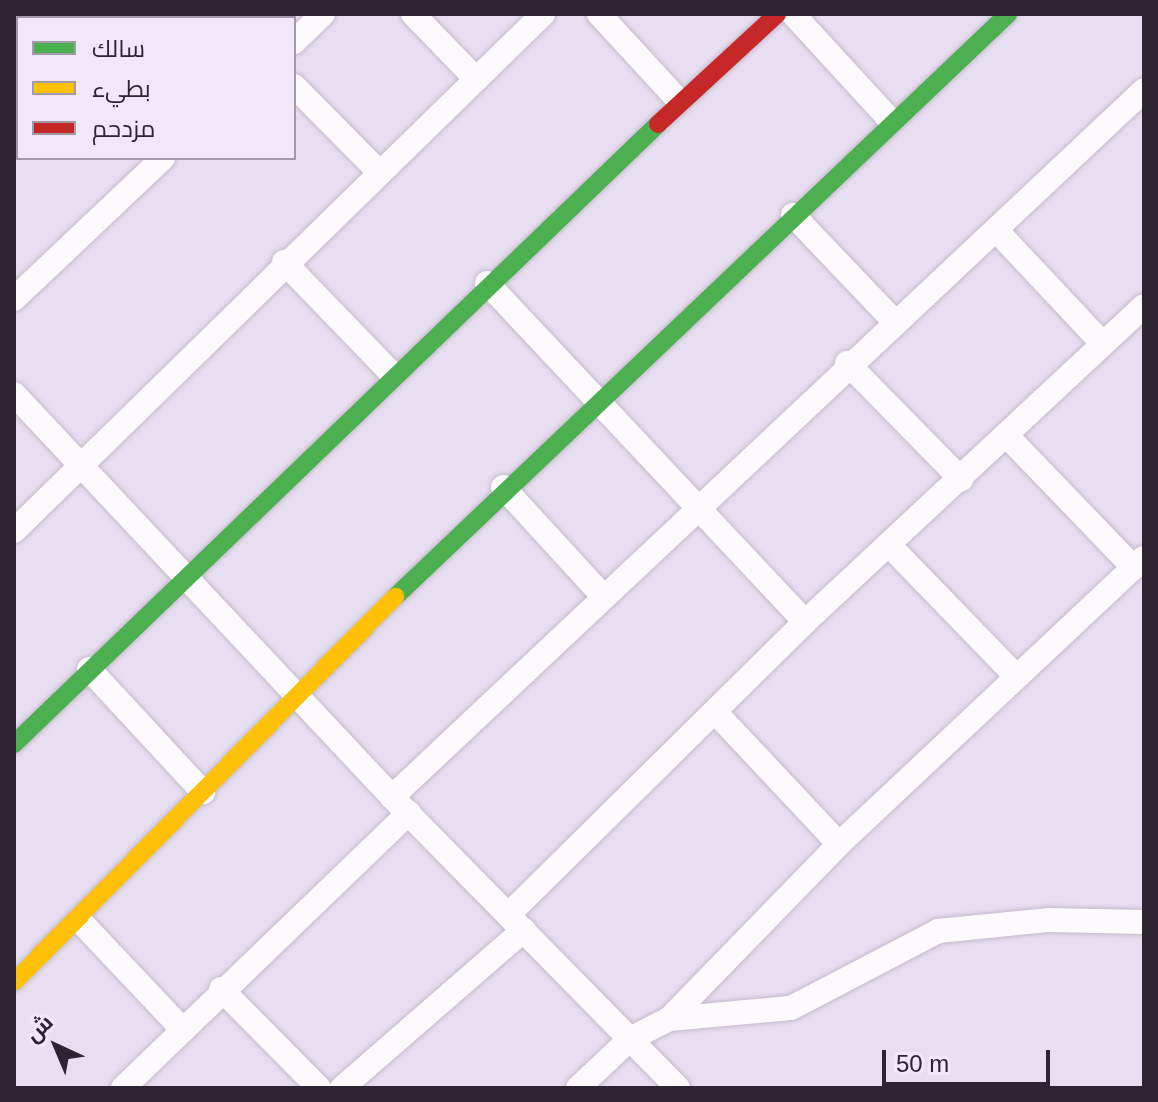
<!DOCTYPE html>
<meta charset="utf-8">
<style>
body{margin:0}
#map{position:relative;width:1158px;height:1102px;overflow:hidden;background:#e8def1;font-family:Helvetica,Cairo,sans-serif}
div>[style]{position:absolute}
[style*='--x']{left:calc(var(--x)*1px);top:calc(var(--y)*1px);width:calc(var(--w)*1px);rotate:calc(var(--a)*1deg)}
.roads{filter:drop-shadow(0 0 2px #c3bacb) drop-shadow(0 0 2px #c3bacb)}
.street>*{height:24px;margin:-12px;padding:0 12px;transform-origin:12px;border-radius:12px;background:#fcfafd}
.fast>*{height:18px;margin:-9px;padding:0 9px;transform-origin:9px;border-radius:9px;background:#4caf50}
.slow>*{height:18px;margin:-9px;padding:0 9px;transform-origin:9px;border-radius:9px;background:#ffc107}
.jam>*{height:18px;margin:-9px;padding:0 9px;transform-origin:9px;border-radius:9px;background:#c62828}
span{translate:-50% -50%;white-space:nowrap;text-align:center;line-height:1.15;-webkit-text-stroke:6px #f0e7f9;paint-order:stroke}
.frame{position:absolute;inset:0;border:16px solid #2c2333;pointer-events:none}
.legend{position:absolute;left:16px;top:16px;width:280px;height:144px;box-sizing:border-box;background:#f0e7f9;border:2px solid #a299aa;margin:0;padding:10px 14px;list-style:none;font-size:24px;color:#2c2333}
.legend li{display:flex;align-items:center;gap:16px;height:40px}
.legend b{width:40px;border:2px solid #a299aa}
.north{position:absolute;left:16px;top:1006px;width:80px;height:80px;-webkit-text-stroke:6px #f0e7f9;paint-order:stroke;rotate:316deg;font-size:22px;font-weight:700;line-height:32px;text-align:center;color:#2c2333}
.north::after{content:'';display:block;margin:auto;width:28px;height:36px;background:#2c2333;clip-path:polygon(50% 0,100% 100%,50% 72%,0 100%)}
.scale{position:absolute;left:882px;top:1050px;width:168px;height:36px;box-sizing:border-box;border:4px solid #2c2333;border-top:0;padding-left:10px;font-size:24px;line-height:28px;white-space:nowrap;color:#2c2333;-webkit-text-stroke:6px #f0e7f9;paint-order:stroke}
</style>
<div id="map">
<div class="roads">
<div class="street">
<i style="--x:51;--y:14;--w:5;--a:53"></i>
<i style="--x:413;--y:14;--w:91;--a:45.9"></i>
<i style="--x:599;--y:14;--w:118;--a:47.4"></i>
<i style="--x:793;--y:14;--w:145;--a:47.5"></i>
<i style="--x:294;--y:42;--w:40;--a:-44"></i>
<i style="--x:294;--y:86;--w:118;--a:45.3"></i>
<i style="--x:793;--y:215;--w:148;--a:46.4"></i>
<i style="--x:996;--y:230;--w:155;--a:46.8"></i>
<i style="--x:284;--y:262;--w:156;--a:46"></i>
<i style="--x:487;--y:283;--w:465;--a:46.8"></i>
<i style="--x:14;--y:299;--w:205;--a:-43.4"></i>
<i style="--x:847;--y:363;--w:163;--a:45.5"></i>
<i style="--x:14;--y:394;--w:553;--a:46.83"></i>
<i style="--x:392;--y:797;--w:408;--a:45.5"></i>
<i style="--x:1007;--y:436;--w:183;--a:46.1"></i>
<i style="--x:503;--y:487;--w:145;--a:47.5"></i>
<i style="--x:14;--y:531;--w:740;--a:-44.34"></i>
<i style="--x:890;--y:546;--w:182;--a:45.9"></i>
<i style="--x:89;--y:669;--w:168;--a:47.2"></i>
<i style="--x:717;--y:714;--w:178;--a:46.8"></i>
<i style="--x:392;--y:797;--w:1032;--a:-43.23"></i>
<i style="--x:509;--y:914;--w:416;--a:-44.6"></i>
<i style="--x:805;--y:622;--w:463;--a:-43"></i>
<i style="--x:80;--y:921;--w:150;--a:46.6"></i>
<i style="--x:221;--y:989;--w:139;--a:45.3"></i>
<i style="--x:669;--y:1019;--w:122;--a:-5.2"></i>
<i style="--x:791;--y:1008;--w:166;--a:-27.6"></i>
<i style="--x:938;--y:931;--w:112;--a:-5.7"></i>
<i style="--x:1049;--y:920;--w:95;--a:1.2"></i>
<i style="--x:123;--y:1088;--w:397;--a:-43.9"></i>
<i style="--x:342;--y:1088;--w:241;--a:-41"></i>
<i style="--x:578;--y:1088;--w:71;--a:-43.3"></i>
<i style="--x:630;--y:1039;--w:44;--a:-27.1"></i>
<i style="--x:669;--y:1019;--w:244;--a:-45.8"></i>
<i style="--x:839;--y:844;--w:418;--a:-43.2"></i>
</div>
<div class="fast">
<i style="--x:395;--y:597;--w:846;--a:-43.56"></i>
<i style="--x:14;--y:744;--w:894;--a:-43.91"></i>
</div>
<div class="slow">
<i style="--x:14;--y:982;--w:542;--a:-45.3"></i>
</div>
<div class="jam">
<i style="--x:22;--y:18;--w:6;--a:-45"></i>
<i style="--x:658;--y:124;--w:162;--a:-42.7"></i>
</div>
</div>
<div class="frame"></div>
<ul class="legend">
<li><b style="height:10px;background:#4caf50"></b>سالك</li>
<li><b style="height:10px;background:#ffc107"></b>بطيء</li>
<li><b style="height:10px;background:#c62828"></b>مزدحم</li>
</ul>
<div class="north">ش</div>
<div class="scale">50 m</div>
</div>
